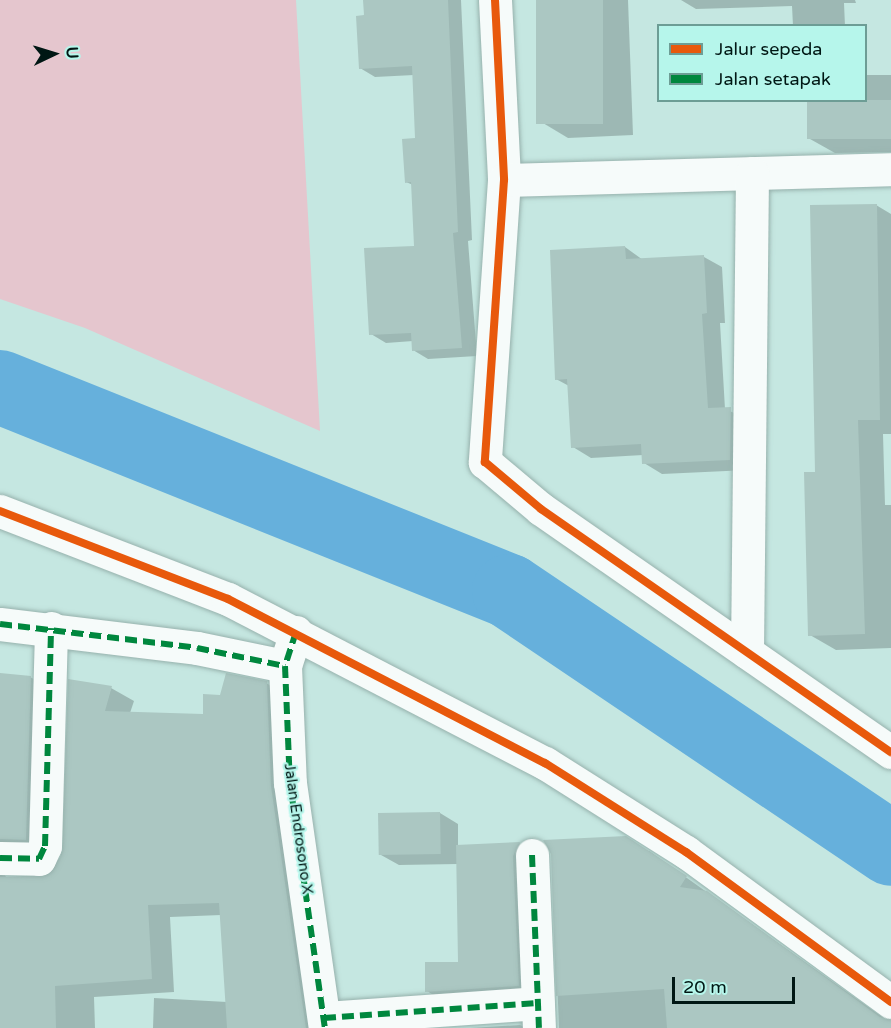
<!DOCTYPE html>
<style>
body{margin:0}
#map{position:relative;width:891px;height:1028px;overflow:hidden;background:#c5e7e1;font-family:"Varela Round",sans-serif}
div>[style]{position:absolute}
[style*='--x']{left:calc(var(--x)*1px);top:calc(var(--y)*1px);width:calc(var(--w)*1px);rotate:calc(var(--a)*1deg)}
.green>*{inset:0;background:#e5c6ce}
.shadow>*{inset:0;background:#0003}
.river>*{height:74px;margin:-37px;padding:0 37px;transform-origin:37px;border-radius:37px;background:#66b0dc}
.building>*{inset:0;background:#abc7c2;transform-origin:0 0}
.roads{filter:drop-shadow(0 0 2px #96b1ac) drop-shadow(0 0 2px #96b1ac)}
.street>*{height:33px;margin:-16.5px;padding:0 16.5px;transform-origin:16.5px;border-radius:16.5px;background:#f6fbfa}
.quiet>*{height:6px;margin-top:-3px;transform-origin:0;background:repeating-linear-gradient(90deg,#00873e 0 12px,transparent 0 18px)}
.cycleway>*{height:8px;margin:-4px;padding:0 4px;transform-origin:4px;border-radius:4px;background:#e8590c}
span{translate:-50% -50%;white-space:nowrap;text-align:center;line-height:1.15;-webkit-text-stroke:4.5px #b6f6eb;paint-order:stroke}
.street-label{font-size:15px;color:#001714}
.legend{position:absolute;left:657px;top:24px;width:210px;height:78px;box-sizing:border-box;background:#b6f6eb;border:2px solid #6d9d95;margin:0;padding:8px 10px;list-style:none;font-size:18px;color:#001714}
.legend li{display:flex;align-items:center;gap:12px;height:30px}
.legend b{width:30px;border:2px solid #6d9d95}
.north{position:absolute;left:24px;top:24px;width:60px;height:60px;-webkit-text-stroke:4px #b6f6eb;paint-order:stroke;rotate:86deg;font-size:16px;font-weight:700;line-height:24px;text-align:center;color:#001714}
.north::after{content:'';display:block;margin:auto;width:21px;height:27px;background:#001714;clip-path:polygon(50% 0,100% 100%,50% 72%,0 100%)}
.scale{position:absolute;left:672px;top:977px;width:123px;height:27px;box-sizing:border-box;border:3px solid #001714;border-top:0;padding-left:8px;font-size:18px;line-height:21px;white-space:nowrap;color:#001714;-webkit-text-stroke:4px #b6f6eb;paint-order:stroke}
</style>
<div id="map">
<div class="green">
<i style="clip-path:polygon(0 0,296px 0,320px 431px,85px 328px,0 299px)"></i>
</div>
<div class="shadow">
<i style="clip-path:polygon(365px 0,461px 0,472px 240px,468px 241px,477px 356px,428px 359px,413px 350px,413px 341px,386px 343px,371px 334px,416px 247px,413px 185px,406px 182px,417px 139px,414px 75px,375px 77px,360px 68px)"></i>
<i style="clip-path:polygon(537px 0,628px 0,633px 135px,568px 138px,543px 123px)"></i>
<i style="clip-path:polygon(681px 0,855px 0,856px 3px,844px 3px,845px 26px,793px 26px,792px 6px,696px 9px)"></i>
<i style="clip-path:polygon(866px 75px,891px 75px,891px 152px,835px 153px,810px 139px,866px 100px)"></i>
<i style="clip-path:polygon(876px 205px,891px 214px,891px 434px,883px 434px,885px 505px,891px 505px,891px 648px,836px 650px,810px 635px,816px 473px)"></i>
<i style="clip-path:polygon(625px 247px,643px 260px,704px 257px,722px 267px,725px 323px,720px 323px,725px 409px,748px 419px,748px 470px,662px 474px,644px 463px,643px 455px,591px 458px,573px 447px,569px 386px,556px 379px)"></i>
<i style="clip-path:polygon(0 675px,30px 677px,53px 690px,49px 852px,3px 872px,6px 877px,40px 879px,57px 868px,111px 688px,134px 701px,130px 713px,205px 716px,222px 696px,266px 683px,289px 696px,326px 1028px,153px 1028px,154px 998px,227px 1002px,221px 915px,170px 917px,174px 992px,94px 997px,95px 1028px,0 1028px)"></i>
<i style="clip-path:polygon(440px 813px,458px 824px,458px 846px,519px 843px,530px 850px,530px 991px,438px 998px,427px 991px,460px 964px,458px 864px,399px 865px,381px 855px,380px 814px)"></i>
<i style="clip-path:polygon(649px 851px,885px 1019px,891px 1019px,891px 1028px,559px 1028px,552px 854px)"></i>
<i style="clip-path:polygon(520px 1025px,526px 1028px,470px 1028px)"></i>
</div>
<div class="river">
<i style="--x:0;--y:387;--w:548;--a:21.84"></i>
<i style="--x:509;--y:591;--w:461;--a:34"></i>
</div>
<div class="building">
<i style="clip-path:polygon(363px 0,448px 0,458px 232px,453px 233px,462px 348px,412px 351px,411px 333px,369px 335px,364px 248px,414px 246px,411px 182px,405px 183px,402px 139px,415px 138px,412px 66px,359px 69px,356px 16px,364px 15px)"></i>
<i style="left:536px;top:0;width:67px;height:124px"></i>
<i style="left:807px;top:100px;width:84px;height:39px"></i>
<i style="clip-path:polygon(877px 204px,880px 420px,858px 420px,865px 634px,808px 636px,804px 472px,815px 472px,810px 205px)"></i>
<i style="clip-path:polygon(625px 246px,626px 259px,704px 255px,707px 313px,702px 314px,708px 408px,731px 407px,730px 460px,642px 464px,641px 444px,571px 448px,567px 379px,555px 380px,550px 250px)"></i>
<i style="clip-path:polygon(0 673px,31px 676px,26px 840px,0 839px)"></i>
<i style="clip-path:polygon(226px 673px,267px 681px,271px 786px,306px 1028px,227px 1028px,219px 903px,148px 905px,152px 979px,55px 986px,56px 1028px,0 1028px,0 877px,48px 875px,62px 854px,68px 679px,112px 686px,105px 711px,203px 714px,203px 694px,220px 695px)"></i>
<i style="left:440px;top:812px;width:42px;height:62px;rotate:89deg"></i>
<i style="clip-path:polygon(626px 836px,687px 876px,680px 887px,707px 891px,880px 1017px,891px 1020px,891px 1028px,667px 1028px,664px 989px,556px 996px,551px 854px,543px 840px)"></i>
<i style="clip-path:polygon(520px 842px,513px 856px,519px 986px,425px 992px,425px 962px,458px 962px,456px 845px)"></i>
</div>
<div class="roads">
<div class="street">
<i style="--x:495;--y:0;--w:180;--a:87.1"></i>
<i style="--x:504;--y:180;--w:283;--a:93.9"></i>
<i style="--x:485;--y:462;--w:73;--a:40"></i>
<i style="--x:541;--y:509;--w:426;--a:34.8"></i>
<i style="--x:504;--y:180;--w:387;--a:-1.6"></i>
<i style="--x:0;--y:511;--w:244;--a:21.1"></i>
<i style="--x:228;--y:599;--w:357;--a:27.4"></i>
<i style="--x:545;--y:763;--w:167;--a:32.3"></i>
<i style="--x:686;--y:852;--w:254;--a:36.2"></i>
<i style="--x:0;--y:624;--w:198;--a:6.9"></i>
<i style="--x:197;--y:648;--w:90;--a:11.6"></i>
<i style="--x:296;--y:632;--w:36;--a:108"></i>
<i style="--x:285;--y:666;--w:117;--a:87.6"></i>
<i style="--x:290;--y:783;--w:247;--a:81.9"></i>
<i style="--x:747;--y:652;--w:479;--a:-89.4"></i>
<i style="--x:532;--y:855;--w:173;--a:87.7"></i>
<i style="--x:0;--y:858;--w:39;--a:1"></i>
<i style="--x:39;--y:859;--w:14;--a:-65"></i>
<i style="--x:45;--y:846;--w:218;--a:-88.4"></i>
<i style="--x:324;--y:1018;--w:214;--a:-4"></i>
</div>
</div>
<div class="quiet">
<i style="--x:0;--y:624;--w:198;--a:6.9"></i>
<i style="--x:197;--y:648;--w:90;--a:11.6"></i>
<i style="--x:296;--y:632;--w:36;--a:108"></i>
<i style="--x:285;--y:666;--w:117;--a:87.6"></i>
<i style="--x:290;--y:783;--w:247;--a:81.9"></i>
<i style="--x:532;--y:855;--w:173;--a:87.7"></i>
<i style="--x:0;--y:858;--w:39;--a:1"></i>
<i style="--x:39;--y:859;--w:14;--a:-65"></i>
<i style="--x:45;--y:846;--w:218;--a:-88.4"></i>
<i style="--x:324;--y:1018;--w:214;--a:-4"></i>
</div>
<div class="cycleway">
<i style="--x:495;--y:0;--w:180;--a:87.1"></i>
<i style="--x:504;--y:180;--w:283;--a:93.9"></i>
<i style="--x:485;--y:462;--w:73;--a:40"></i>
<i style="--x:541;--y:509;--w:426;--a:34.8"></i>
<i style="--x:0;--y:511;--w:244;--a:21.1"></i>
<i style="--x:228;--y:599;--w:357;--a:27.4"></i>
<i style="--x:545;--y:763;--w:167;--a:32.3"></i>
<i style="--x:686;--y:852;--w:254;--a:36.2"></i>
</div>
<div class="street-label">
<span style="left:298px;top:829px;rotate:82deg">Jalan Endrosono X</span>
</div>
<ul class="legend">
<li><b style="height:8px;background:#e8590c"></b>Jalur sepeda</li>
<li><b style="height:8px;background:#00873e"></b>Jalan setapak</li>
</ul>
<div class="north">U</div>
<div class="scale">20 m</div>
</div>
